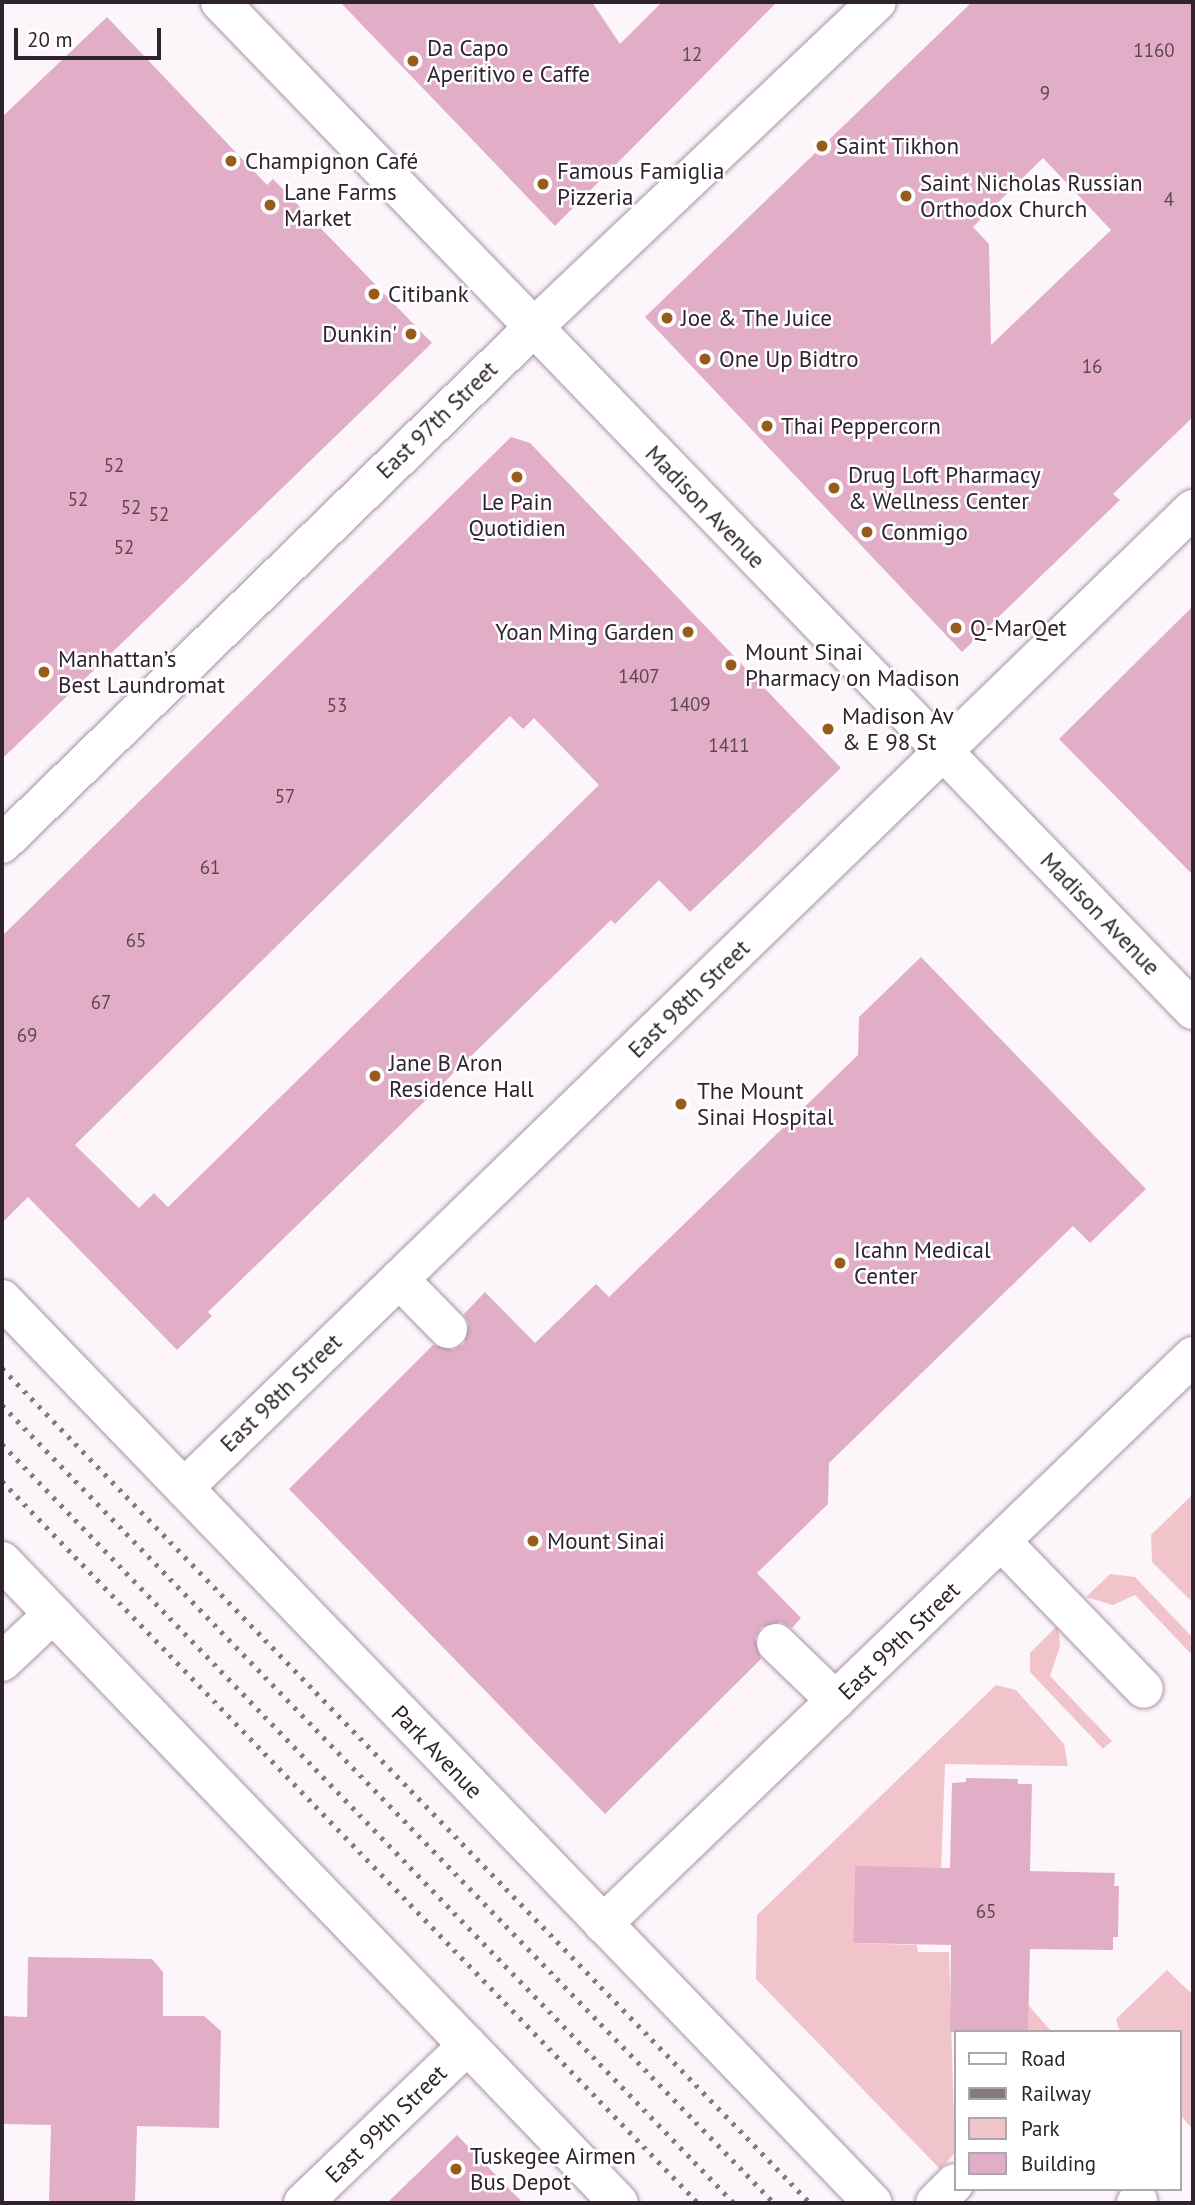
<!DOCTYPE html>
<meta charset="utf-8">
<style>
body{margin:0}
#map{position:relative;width:1195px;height:2205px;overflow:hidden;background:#fcf6fb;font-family:"PT Sans",sans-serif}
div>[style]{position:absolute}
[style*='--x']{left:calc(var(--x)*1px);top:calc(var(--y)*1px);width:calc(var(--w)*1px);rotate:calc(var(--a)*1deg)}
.green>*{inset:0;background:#f1c4cc}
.building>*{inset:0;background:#e2aec7}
.roads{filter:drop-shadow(0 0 2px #ab90a8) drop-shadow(0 0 2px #ab90a8)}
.minor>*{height:38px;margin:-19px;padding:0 19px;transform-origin:19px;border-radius:19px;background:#fff}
.major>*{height:38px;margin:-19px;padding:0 19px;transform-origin:19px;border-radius:19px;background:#fff}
.rail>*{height:5px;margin-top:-2.5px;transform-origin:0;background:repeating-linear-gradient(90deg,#837a82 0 3.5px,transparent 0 10.5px)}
.dots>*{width:19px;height:19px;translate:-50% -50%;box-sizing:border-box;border:4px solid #fff;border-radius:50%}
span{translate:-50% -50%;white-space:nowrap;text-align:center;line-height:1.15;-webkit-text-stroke:5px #fff;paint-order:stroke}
.number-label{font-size:19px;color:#5c4654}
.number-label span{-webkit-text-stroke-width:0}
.poi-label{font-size:23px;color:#2f242e}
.left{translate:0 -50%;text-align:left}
.right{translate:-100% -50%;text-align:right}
.street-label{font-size:23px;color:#2f242e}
.frame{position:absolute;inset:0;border:4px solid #2f242e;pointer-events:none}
.legend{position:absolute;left:954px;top:2030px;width:228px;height:161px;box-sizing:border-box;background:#fff;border:2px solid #aca7ab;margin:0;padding:9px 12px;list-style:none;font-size:21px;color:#2f242e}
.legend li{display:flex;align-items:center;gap:14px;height:35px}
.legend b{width:35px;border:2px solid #aca7ab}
.scale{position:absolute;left:14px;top:28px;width:147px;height:32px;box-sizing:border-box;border:4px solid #2f242e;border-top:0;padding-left:9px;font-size:21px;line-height:24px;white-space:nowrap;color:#2f242e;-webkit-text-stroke:5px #fff;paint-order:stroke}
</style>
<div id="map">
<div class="green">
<i style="clip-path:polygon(1193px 1494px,1193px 1603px,1152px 1562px,1151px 1535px)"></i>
<i style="clip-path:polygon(1110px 1574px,1135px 1577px,1193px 1638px,1193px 1656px,1135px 1595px,1113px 1605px,1086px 1597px)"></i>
<i style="clip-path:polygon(1058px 1625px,1060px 1646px,1050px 1676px,1112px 1741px,1103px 1749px,1030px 1672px,1030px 1653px)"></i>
<i style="clip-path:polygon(996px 1685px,1016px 1690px,1064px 1744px,1068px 1766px,945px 1764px,941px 1873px,855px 1867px,853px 1943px,917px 1945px,918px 1952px,949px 1952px,955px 2153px,940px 2169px,756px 1979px,757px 1915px)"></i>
<i style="clip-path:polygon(1167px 1970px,1193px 1995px,1193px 2129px,1179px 2114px,1179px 2032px,1120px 2032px,1116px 2019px)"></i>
<i style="clip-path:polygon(1028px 2005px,1052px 2032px,1028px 2032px)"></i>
</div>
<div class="building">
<i style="clip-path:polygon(340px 2px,592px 2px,620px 44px,662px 2px,777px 2px,555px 226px)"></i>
<i style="clip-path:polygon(evenodd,972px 2px,1193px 2px,1193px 417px,1113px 494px,1120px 500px,962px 652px,645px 317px,972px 2px,1043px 158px,1111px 230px,991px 345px,989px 244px,973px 227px,1043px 158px)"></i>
<i style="clip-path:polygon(107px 17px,267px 185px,273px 179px,432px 343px,2px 759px,2px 117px)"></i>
<i style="clip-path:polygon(evenodd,511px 437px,530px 443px,841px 768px,690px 912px,659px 880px,615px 924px,611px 920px,208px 1312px,212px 1316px,177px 1350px,28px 1197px,2px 1223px,2px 936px,511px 437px,510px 716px,523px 729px,534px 718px,599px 785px,168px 1207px,154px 1193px,139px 1208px,75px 1145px,510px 716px)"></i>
<i style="clip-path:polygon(1193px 606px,1193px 875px,1059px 739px)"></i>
<i style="clip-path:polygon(921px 957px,1146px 1189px,1090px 1243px,1073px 1226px,829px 1463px,828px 1504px,757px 1573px,801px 1618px,792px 1628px,781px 1622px,761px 1627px,755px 1638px,761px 1659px,605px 1814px,289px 1489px,433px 1345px,453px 1350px,464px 1344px,469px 1324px,464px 1314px,485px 1292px,535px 1343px,596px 1284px,609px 1297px,858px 1055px,859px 1017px)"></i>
<i style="clip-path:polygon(966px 1778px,1018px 1779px,1018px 1784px,1032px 1784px,1030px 1871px,1115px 1873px,1114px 1886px,1119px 1886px,1118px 1937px,1113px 1937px,1113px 1950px,1030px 1949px,1028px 2032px,950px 2032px,951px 1945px,853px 1943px,855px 1866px,950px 1868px,952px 1783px,966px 1782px)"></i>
<i style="clip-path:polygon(28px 1957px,152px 1959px,163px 1972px,163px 2016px,204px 2016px,221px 2031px,219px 2128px,137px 2126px,135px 2203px,49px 2203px,51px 2125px,2px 2124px,2px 2016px,27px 2017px)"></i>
<i style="clip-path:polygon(457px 2135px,523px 2203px,387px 2203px)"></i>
</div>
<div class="roads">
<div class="minor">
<i style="--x:2;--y:844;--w:740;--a:-44.18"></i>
<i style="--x:399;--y:1279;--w:70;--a:45.6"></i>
<i style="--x:184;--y:1488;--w:1406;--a:-44.14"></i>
<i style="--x:1002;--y:1542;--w:204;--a:46"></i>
<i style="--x:776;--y:1643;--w:83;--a:44"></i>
<i style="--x:2;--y:1662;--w:70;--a:-43.3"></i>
<i style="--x:603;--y:1924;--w:819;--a:-43.91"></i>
<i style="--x:303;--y:2203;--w:228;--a:-43.8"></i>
<i style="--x:935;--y:2203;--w:28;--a:-45"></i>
<i style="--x:1136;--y:2203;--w:3;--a:-45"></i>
</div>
<div class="major">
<i style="--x:220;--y:2;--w:1401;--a:46.01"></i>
<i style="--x:533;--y:328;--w:474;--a:-43.5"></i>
<i style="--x:2;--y:1299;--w:1255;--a:46.07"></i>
<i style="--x:2;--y:1561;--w:890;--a:46.14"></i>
</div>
</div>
<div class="rail">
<i style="--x:2;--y:1368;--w:1162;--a:45.94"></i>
<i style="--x:2;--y:1405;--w:1110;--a:45.95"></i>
<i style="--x:2;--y:1444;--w:1054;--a:46.04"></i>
<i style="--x:2;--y:1481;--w:1003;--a:46.05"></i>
</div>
<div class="dots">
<i style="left:413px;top:61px;background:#975b1c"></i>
<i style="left:822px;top:146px;background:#975b1c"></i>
<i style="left:231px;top:161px;background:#975b1c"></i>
<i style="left:543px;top:184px;background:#975b1c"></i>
<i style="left:906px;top:196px;background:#975b1c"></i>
<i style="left:270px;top:205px;background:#975b1c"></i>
<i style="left:374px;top:294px;background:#975b1c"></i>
<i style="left:667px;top:318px;background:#975b1c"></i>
<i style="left:411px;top:334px;background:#975b1c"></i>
<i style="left:705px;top:359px;background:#975b1c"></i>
<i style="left:767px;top:426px;background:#975b1c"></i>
<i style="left:517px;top:477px;background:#975b1c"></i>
<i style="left:834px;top:488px;background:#975b1c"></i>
<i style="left:867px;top:532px;background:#975b1c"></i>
<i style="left:956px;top:628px;background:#975b1c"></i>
<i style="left:688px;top:632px;background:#975b1c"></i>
<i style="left:731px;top:665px;background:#975b1c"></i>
<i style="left:44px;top:672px;background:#975b1c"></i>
<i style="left:828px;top:729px;background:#975b1c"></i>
<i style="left:375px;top:1076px;background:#975b1c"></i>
<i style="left:681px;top:1104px;background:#975b1c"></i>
<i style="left:840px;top:1263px;background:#975b1c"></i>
<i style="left:533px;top:1541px;background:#975b1c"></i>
<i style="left:456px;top:2169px;background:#975b1c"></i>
</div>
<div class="number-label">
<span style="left:1154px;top:51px">1160</span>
<span style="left:692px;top:55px">12</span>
<span style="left:1045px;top:94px">9</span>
<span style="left:1169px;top:200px">4</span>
<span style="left:1092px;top:367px">16</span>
<span style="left:114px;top:466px">52</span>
<span style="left:78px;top:500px">52</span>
<span style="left:131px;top:508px">52</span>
<span style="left:159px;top:515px">52</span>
<span style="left:124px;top:548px">52</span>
<span style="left:639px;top:677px">1407</span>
<span style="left:690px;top:705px">1409</span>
<span style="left:337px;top:706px">53</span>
<span style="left:729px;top:746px">1411</span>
<span style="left:285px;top:797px">57</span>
<span style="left:210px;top:868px">61</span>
<span style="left:136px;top:941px">65</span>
<span style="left:101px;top:1003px">67</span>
<span style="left:27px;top:1036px">69</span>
<span style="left:986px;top:1912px">65</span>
</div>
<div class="poi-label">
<span class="left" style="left:427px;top:61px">Da Capo<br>Aperitivo e Caffe</span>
<span class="left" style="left:836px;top:146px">Saint Tikhon</span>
<span class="left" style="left:245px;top:161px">Champignon Café</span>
<span class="left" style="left:557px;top:184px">Famous Famiglia<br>Pizzeria</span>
<span class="left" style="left:920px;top:196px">Saint Nicholas Russian<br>Orthodox Church</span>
<span class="left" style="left:284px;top:205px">Lane Farms<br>Market</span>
<span class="left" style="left:388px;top:294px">Citibank</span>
<span class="left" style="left:681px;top:318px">Joe &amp; The Juice</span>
<span class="right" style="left:397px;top:334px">Dunkin'</span>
<span class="left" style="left:719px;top:359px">One Up Bidtro</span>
<span class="left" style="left:781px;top:426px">Thai Peppercorn</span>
<span class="left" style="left:848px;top:488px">Drug Loft Pharmacy<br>&amp; Wellness Center</span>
<span style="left:517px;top:515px">Le Pain<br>Quotidien</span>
<span class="left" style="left:881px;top:532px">Conmigo</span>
<span class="left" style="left:970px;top:628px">Q-MarQet</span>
<span class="right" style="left:674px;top:632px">Yoan Ming Garden</span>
<span class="left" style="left:745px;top:665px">Mount Sinai<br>Pharmacy on Madison</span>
<span class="left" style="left:58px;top:672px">Manhattan’s<br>Best Laundromat</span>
<span class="left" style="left:842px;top:729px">Madison Av<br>&amp; E 98 St</span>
<span class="left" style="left:389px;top:1076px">Jane B Aron<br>Residence Hall</span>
<span class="left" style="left:697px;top:1104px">The Mount<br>Sinai Hospital</span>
<span class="left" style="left:854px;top:1263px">Icahn Medical<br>Center</span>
<span class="left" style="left:547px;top:1541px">Mount Sinai</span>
<span class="left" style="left:470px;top:2169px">Tuskegee Airmen<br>Bus Depot</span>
</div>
<div class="street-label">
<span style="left:437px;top:420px;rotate:-44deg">East 97th Street</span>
<span style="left:705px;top:507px;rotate:46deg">Madison Avenue</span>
<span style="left:1100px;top:914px;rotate:46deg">Madison Avenue</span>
<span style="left:689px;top:999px;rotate:-44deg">East 98th Street</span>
<span style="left:281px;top:1393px;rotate:-44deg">East 98th Street</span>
<span style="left:899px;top:1641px;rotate:-44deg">East 99th Street</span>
<span style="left:437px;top:1752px;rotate:46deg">Park Avenue</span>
<span style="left:386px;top:2124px;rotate:-44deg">East 99th Street</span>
</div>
<div class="frame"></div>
<ul class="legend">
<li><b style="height:9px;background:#fff"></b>Road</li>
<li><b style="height:9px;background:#837a82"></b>Railway</li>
<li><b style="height:19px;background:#f1c4cc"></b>Park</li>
<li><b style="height:19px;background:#e2aec7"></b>Building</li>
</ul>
<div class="scale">20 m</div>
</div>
